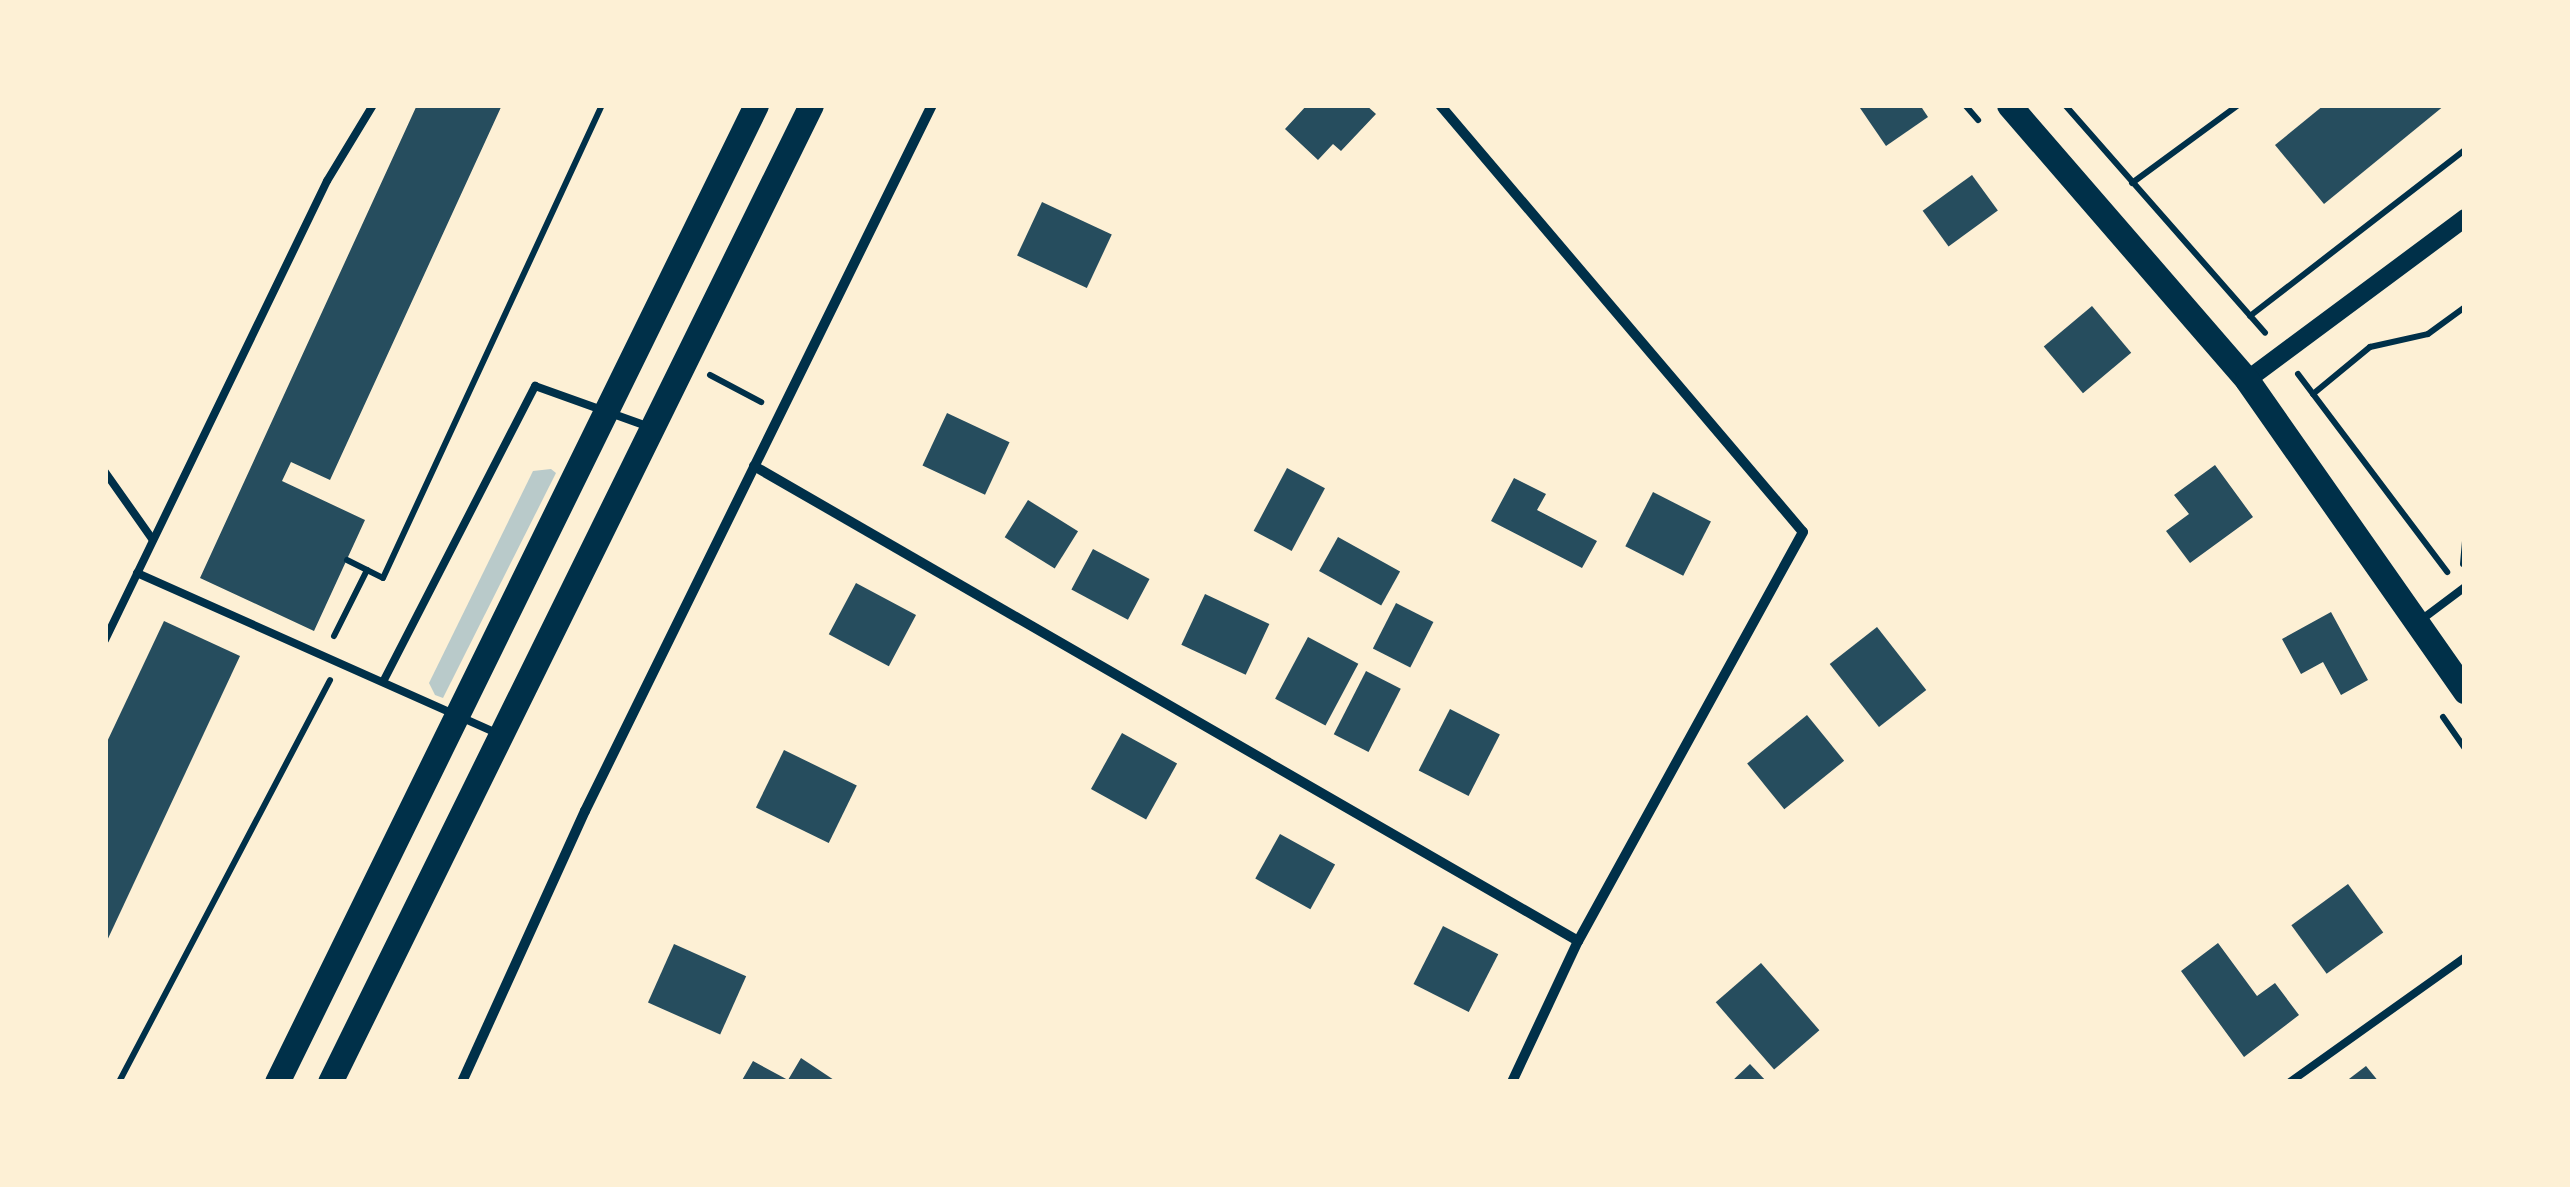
<!DOCTYPE html>
<style>
body{margin:0}
#map{position:relative;width:2570px;height:1187px;overflow:hidden;background:#fdf0d5;font-family:"Nunito Sans",sans-serif}
div>[style]{position:absolute}
[style*='--x']{left:calc(var(--x)*1px);top:calc(var(--y)*1px);width:calc(var(--w)*1px);rotate:calc(var(--a)*1deg)}
.green>*{inset:0;background:#b9caca}
.building>*{inset:0;background:#264d5e;transform-origin:0 0}
.path>*{height:6px;margin:-3px;padding:0 3px;transform-origin:3px;border-radius:3px;background:#003049}
.service>*{height:8px;margin:-4px;padding:0 4px;transform-origin:4px;border-radius:4px;background:#003049}
.minor>*{height:10px;margin:-5px;padding:0 5px;transform-origin:5px;border-radius:5px;background:#003049}
.tertiary>*{height:18px;margin:-9px;padding:0 9px;transform-origin:9px;border-radius:9px;background:#003049}
.primary>*{height:25px;margin:-12.5px;padding:0 12.5px;transform-origin:12.5px;border-radius:12.5px;background:#003049}
span{translate:-50% -50%;white-space:nowrap;text-align:center;line-height:1.15;-webkit-text-stroke:9px #fdf0d5;paint-order:stroke}
.frame{position:absolute;inset:0;border:108px solid #fdf0d5;pointer-events:none}
</style>
<div id="map">
<div class="green">
<i style="clip-path:polygon(551px 469px,556px 473px,443px 698px,435px 695px,429px 683px,533px 471px)"></i>
</div>
<div class="building">
<i style="clip-path:polygon(417px 105px,502px 105px,330px 480px,291px 462px,282px 481px,365px 520px,314px 631px,200px 578px)"></i>
<i style="clip-path:polygon(1307px 105px,1366px 105px,1376px 114px,1341px 151px,1333px 144px,1318px 160px,1285px 129px)"></i>
<i style="clip-path:polygon(1864px 105px,1920px 105px,1928px 117px,1886px 146px,1860px 108px)"></i>
<i style="clip-path:polygon(2324px 105px,2445px 105px,2324px 204px,2275px 145px)"></i>
<i style="left:1972px;top:175px;width:44px;height:61px;rotate:54deg"></i>
<i style="left:1042px;top:202px;width:77px;height:59px;rotate:25deg"></i>
<i style="left:2092px;top:306px;width:61px;height:63px;rotate:50deg"></i>
<i style="left:947px;top:413px;width:69px;height:58px;rotate:25deg"></i>
<i style="clip-path:polygon(2215px 465px,2253px 517px,2190px 563px,2166px 531px,2189px 514px,2174px 495px)"></i>
<i style="left:1287px;top:468px;width:43px;height:71px;rotate:28deg"></i>
<i style="clip-path:polygon(1514px 478px,1546px 494px,1537px 510px,1597px 541px,1582px 568px,1491px 521px)"></i>
<i style="left:1653px;top:492px;width:65px;height:61px;rotate:27deg"></i>
<i style="left:1028px;top:500px;width:59px;height:44px;rotate:32deg"></i>
<i style="left:1338px;top:537px;width:71px;height:39px;rotate:29deg"></i>
<i style="left:1093px;top:549px;width:64px;height:46px;rotate:28deg"></i>
<i style="left:856px;top:583px;width:68px;height:58px;rotate:28deg"></i>
<i style="left:1205px;top:594px;width:71px;height:56px;rotate:25deg"></i>
<i style="left:1396px;top:603px;width:42px;height:51px;rotate:27deg"></i>
<i style="clip-path:polygon(2331px 612px,2368px 680px,2341px 695px,2323px 662px,2301px 674px,2282px 639px)"></i>
<i style="clip-path:polygon(164px 621px,240px 656px,105px 945px,105px 746px)"></i>
<i style="left:1877px;top:627px;width:80px;height:60px;rotate:52deg"></i>
<i style="left:1308px;top:637px;width:57px;height:70px;rotate:28deg"></i>
<i style="left:1366px;top:671px;width:39px;height:71px;rotate:27deg"></i>
<i style="left:1450px;top:709px;width:56px;height:69px;rotate:27deg"></i>
<i style="left:1807px;top:715px;width:59px;height:77px;rotate:51deg"></i>
<i style="left:1122px;top:733px;width:63px;height:64px;rotate:29deg"></i>
<i style="left:784px;top:750px;width:81px;height:64px;rotate:26deg"></i>
<i style="left:1280px;top:834px;width:63px;height:51px;rotate:29deg"></i>
<i style="left:2348px;top:884px;width:60px;height:70px;rotate:54deg"></i>
<i style="left:1443px;top:926px;width:62px;height:65px;rotate:27deg"></i>
<i style="clip-path:polygon(2218px 943px,2257px 996px,2275px 983px,2299px 1015px,2244px 1057px,2181px 971px)"></i>
<i style="left:674px;top:944px;width:79px;height:64px;rotate:24deg"></i>
<i style="left:1761px;top:963px;width:89px;height:60px;rotate:49deg"></i>
<i style="clip-path:polygon(801px 1058px,837px 1082px,741px 1082px,753px 1061px,788px 1080px)"></i>
<i style="clip-path:polygon(1750px 1064px,1767px 1082px,1731px 1082px)"></i>
<i style="clip-path:polygon(2366px 1066px,2379px 1082px,2345px 1082px)"></i>
</div>
<div class="path">
<i style="--x:1965;--y:105;--w:20;--a:49"></i>
<i style="--x:2065;--y:105;--w:303;--a:48.7"></i>
<i style="--x:2132;--y:183;--w:132;--a:-36.3"></i>
<i style="--x:2250;--y:316;--w:272;--a:-37.7"></i>
<i style="--x:2298;--y:374;--w:248;--a:53"></i>
<i style="--x:710;--y:375;--w:58;--a:27.9"></i>
<i style="--x:2313;--y:394;--w:74;--a:-39.5"></i>
<i style="--x:2370;--y:347;--w:59;--a:-12.6"></i>
<i style="--x:2428;--y:334;--w:46;--a:-36.1"></i>
<i style="--x:347;--y:560;--w:40;--a:26.6"></i>
<i style="--x:383;--y:578;--w:521;--a:-65.16"></i>
<i style="--x:2463;--y:564;--w:25;--a:-85"></i>
<i style="--x:334;--y:636;--w:74;--a:-63.4"></i>
<i style="--x:2443;--y:717;--w:39;--a:55"></i>
<i style="--x:119;--y:1082;--w:454;--a:-62.3"></i>
</div>
<div class="service">
<i style="--x:105;--y:472;--w:83;--a:54.8"></i>
<i style="--x:137;--y:573;--w:395;--a:24"></i>
<i style="--x:2421;--y:620;--w:55;--a:-36.9"></i>
<i style="--x:105;--y:640;--w:510;--a:-64.19"></i>
<i style="--x:327;--y:181;--w:89;--a:-58.8"></i>
<i style="--x:384;--y:680;--w:331;--a:-62.8"></i>
<i style="--x:535;--y:386;--w:119;--a:19.7"></i>
<i style="--x:2290;--y:1082;--w:215;--a:-35.5"></i>
</div>
<div class="minor">
<i style="--x:1440;--y:105;--w:560;--a:49.63"></i>
<i style="--x:1803;--y:532;--w:467;--a:118.8"></i>
<i style="--x:1578;--y:941;--w:156;--a:115.1"></i>
<i style="--x:754;--y:466;--w:951;--a:29.96"></i>
<i style="--x:462;--y:1082;--w:298;--a:-65.6"></i>
<i style="--x:585;--y:811;--w:787;--a:-63.83"></i>
</div>
<div class="tertiary">
<i style="--x:2247;--y:380;--w:272;--a:-36.6"></i>
</div>
<div class="primary">
<i style="--x:2009;--y:105;--w:364;--a:49.1"></i>
<i style="--x:2247;--y:380;--w:380;--a:55"></i>
<i style="--x:277;--y:1082;--w:1088;--a:-63.88"></i>
<i style="--x:330;--y:1082;--w:1089;--a:-63.79"></i>
</div>
<div class="frame"></div>
</div>
